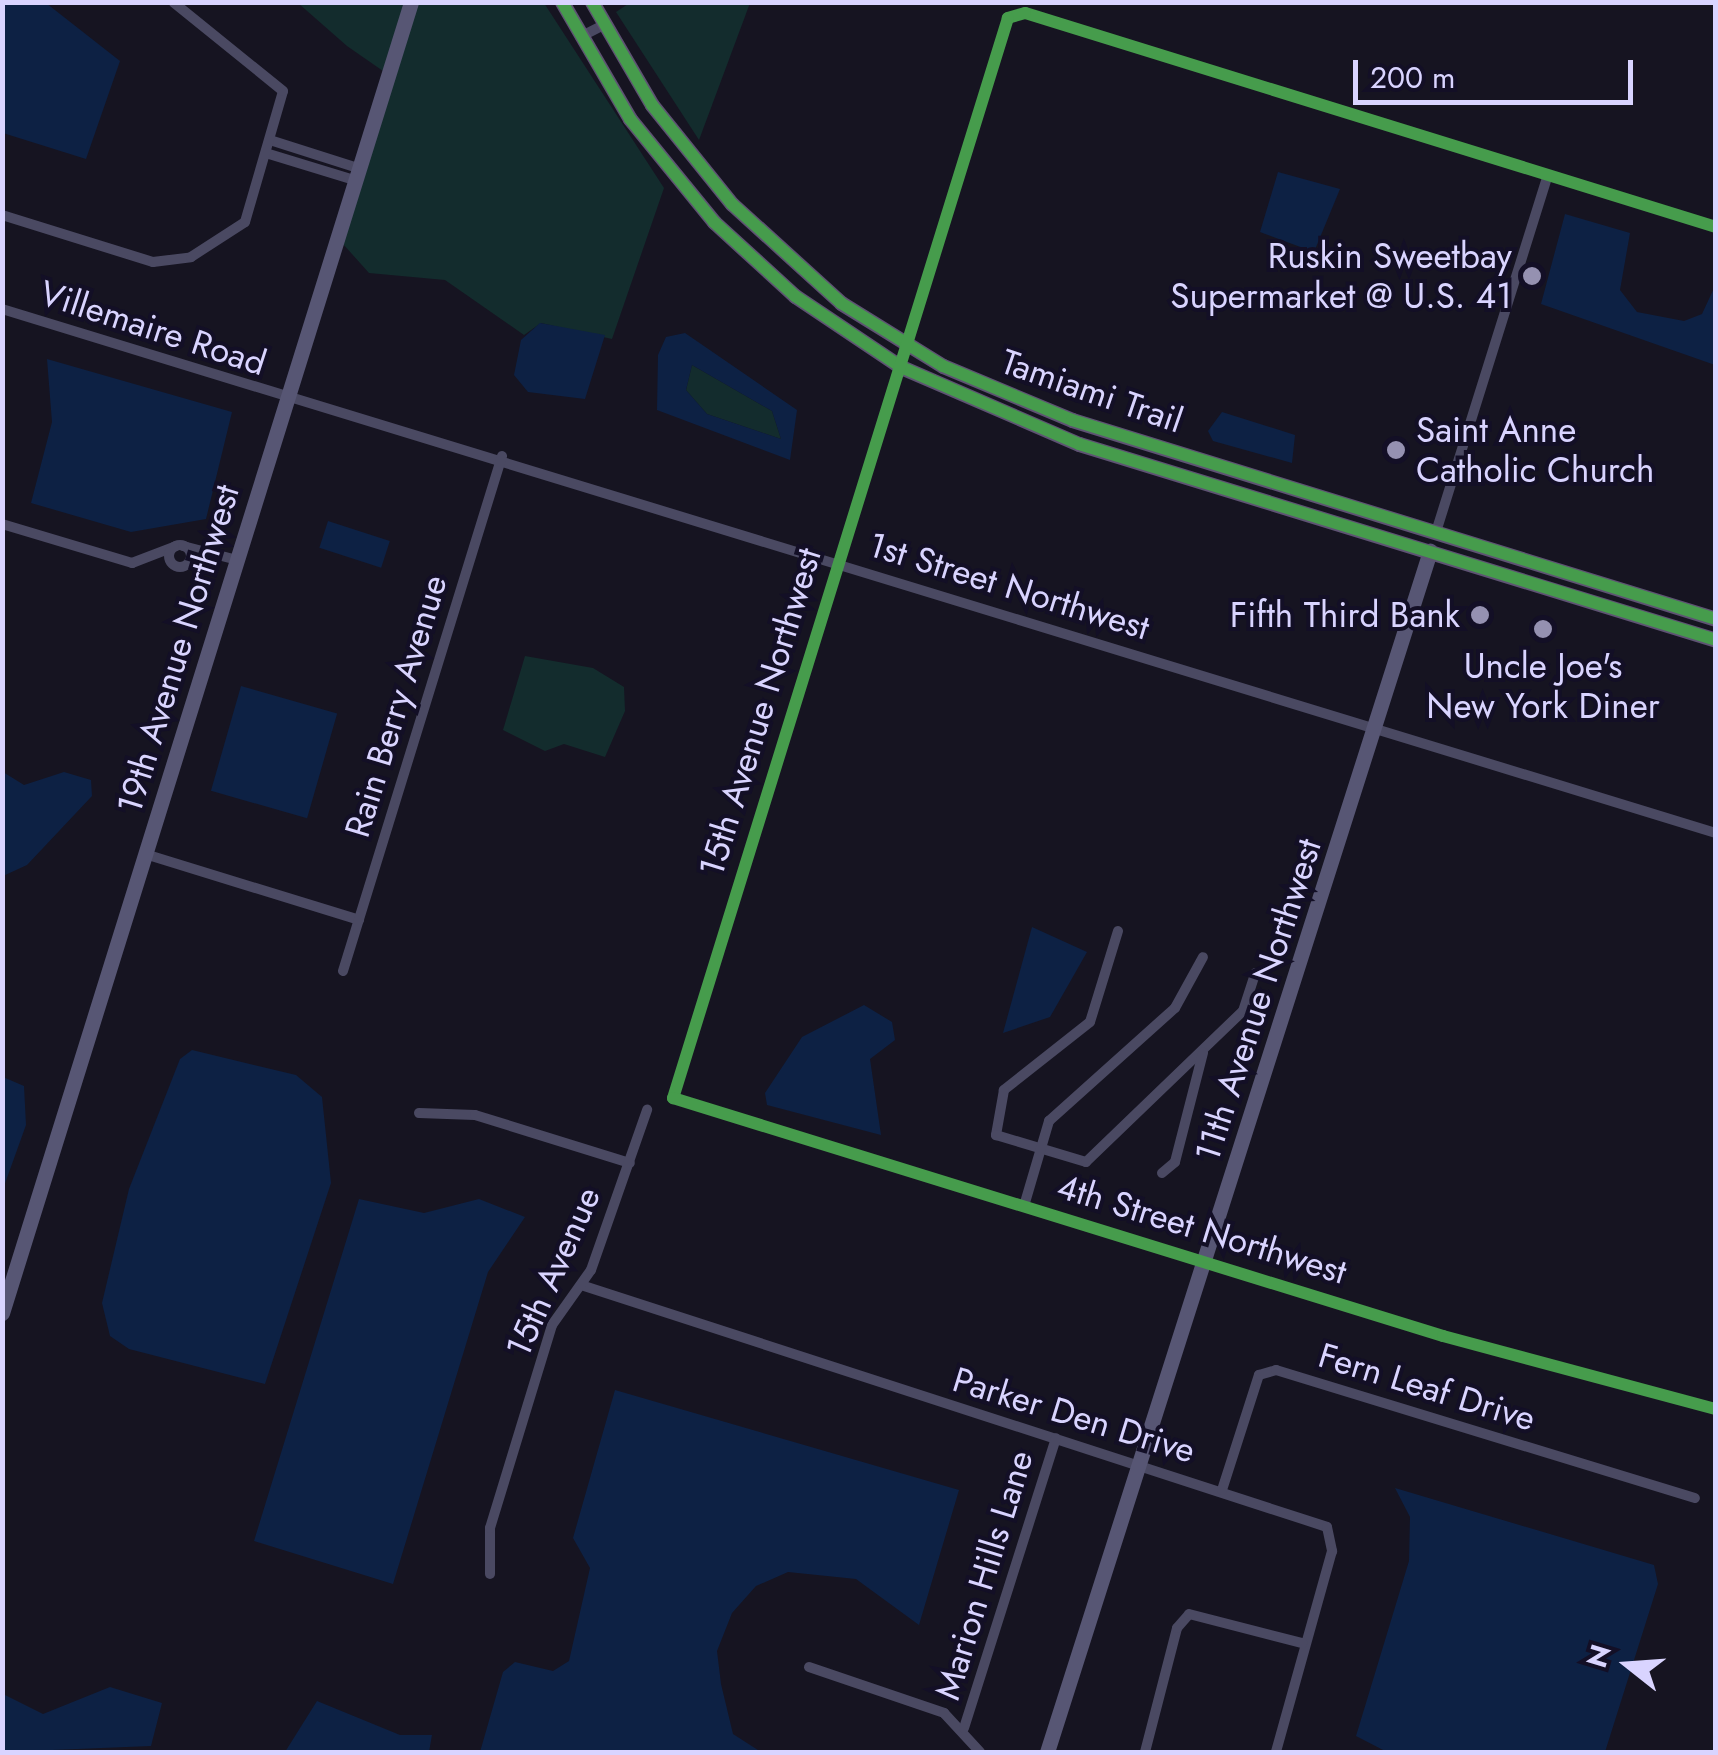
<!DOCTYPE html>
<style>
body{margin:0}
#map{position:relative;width:1718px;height:1755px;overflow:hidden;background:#161421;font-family:Jost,sans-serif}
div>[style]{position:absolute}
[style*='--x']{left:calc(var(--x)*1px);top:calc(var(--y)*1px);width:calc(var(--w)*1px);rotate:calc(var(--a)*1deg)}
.green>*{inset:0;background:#132c2d}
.water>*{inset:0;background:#0d2144;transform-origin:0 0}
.street>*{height:10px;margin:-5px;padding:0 5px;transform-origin:5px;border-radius:5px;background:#4a4962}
.street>.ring{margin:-5px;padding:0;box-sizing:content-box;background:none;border:10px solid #4a4962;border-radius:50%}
.secondary>*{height:15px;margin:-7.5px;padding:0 7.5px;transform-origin:7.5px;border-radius:7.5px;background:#575674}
.primary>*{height:15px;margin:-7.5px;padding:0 7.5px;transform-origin:7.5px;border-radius:7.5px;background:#5e5373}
.cycleway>*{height:12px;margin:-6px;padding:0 6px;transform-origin:6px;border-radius:6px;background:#469c4c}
.dots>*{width:28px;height:28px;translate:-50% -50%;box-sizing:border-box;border:5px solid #130f26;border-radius:50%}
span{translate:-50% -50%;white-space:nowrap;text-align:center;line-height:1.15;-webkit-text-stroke:8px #130f26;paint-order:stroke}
.poi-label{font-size:35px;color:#d9d4ff}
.right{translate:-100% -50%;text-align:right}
.left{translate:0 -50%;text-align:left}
.street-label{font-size:35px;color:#d9d4ff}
.frame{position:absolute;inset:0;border:5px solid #d9d4ff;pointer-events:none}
.north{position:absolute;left:1578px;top:1615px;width:100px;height:100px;-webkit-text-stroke:8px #130f26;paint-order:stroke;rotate:287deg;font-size:28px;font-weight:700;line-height:40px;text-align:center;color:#d9d4ff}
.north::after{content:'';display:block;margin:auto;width:35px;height:45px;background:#d9d4ff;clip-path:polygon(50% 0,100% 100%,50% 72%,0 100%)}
.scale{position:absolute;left:1353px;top:60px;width:280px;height:45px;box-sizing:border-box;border:5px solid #d9d4ff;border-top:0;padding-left:12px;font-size:30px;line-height:35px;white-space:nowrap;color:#d9d4ff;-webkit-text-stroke:8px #130f26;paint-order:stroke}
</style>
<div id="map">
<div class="green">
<i style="clip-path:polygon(631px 2px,750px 3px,699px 140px,616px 12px)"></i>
<i style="clip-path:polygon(298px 3px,405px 3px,383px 71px,347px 46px)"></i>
<i style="clip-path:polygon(416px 3px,544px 3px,664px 188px,612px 339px,541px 323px,524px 335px,445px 280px,369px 273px,343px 244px)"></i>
<i style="clip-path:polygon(692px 365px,772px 411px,781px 439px,707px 414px,686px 390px)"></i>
<i style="clip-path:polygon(525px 656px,593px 668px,624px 687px,625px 711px,605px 757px,564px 744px,545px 751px,503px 730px)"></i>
</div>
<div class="water">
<i style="clip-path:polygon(3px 2px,46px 3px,120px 61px,86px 159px,3px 133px)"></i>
<i style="clip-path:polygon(1278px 172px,1340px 189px,1314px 252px,1260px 232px)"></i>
<i style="clip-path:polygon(1565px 214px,1630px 233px,1620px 290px,1637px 312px,1684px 321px,1702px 314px,1715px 286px,1715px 365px,1541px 304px)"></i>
<i style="clip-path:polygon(540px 323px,605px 335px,585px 399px,528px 392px,514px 375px,521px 340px)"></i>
<i style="clip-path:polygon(evenodd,685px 333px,797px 410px,790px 460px,657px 410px,658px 355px,666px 337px,685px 333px,692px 365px,772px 411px,781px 439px,707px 414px,686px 390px,692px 365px)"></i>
<i style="clip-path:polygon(47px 359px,232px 412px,206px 519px,131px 532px,31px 503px,52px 422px)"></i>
<i style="clip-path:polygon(1222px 412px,1295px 435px,1292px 463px,1213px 441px,1208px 431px)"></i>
<i style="left:328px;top:521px;width:65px;height:28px;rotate:18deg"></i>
<i style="left:241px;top:686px;width:100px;height:109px;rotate:16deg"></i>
<i style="clip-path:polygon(3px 772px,24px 785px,64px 772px,91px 780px,92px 796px,27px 865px,3px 876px)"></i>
<i style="clip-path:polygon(1032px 927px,1087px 952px,1050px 1017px,1003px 1033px)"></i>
<i style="clip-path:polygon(864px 1005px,892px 1022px,895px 1040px,870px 1059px,881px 1135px,767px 1105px,765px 1093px,802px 1037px)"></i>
<i style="clip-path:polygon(192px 1050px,296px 1075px,322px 1097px,331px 1183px,265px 1384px,129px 1349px,110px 1336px,102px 1303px,129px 1189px,180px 1059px)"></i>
<i style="clip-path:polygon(3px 1077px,24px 1086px,26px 1125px,3px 1189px)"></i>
<i style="clip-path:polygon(359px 1199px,424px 1213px,479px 1199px,525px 1217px,488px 1272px,393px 1584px,254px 1541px)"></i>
<i style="clip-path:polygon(615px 1390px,959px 1490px,919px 1625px,856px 1579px,788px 1572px,756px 1586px,732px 1613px,717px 1651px,721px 1684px,733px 1734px,761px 1752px,480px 1752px,503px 1672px,515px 1662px,553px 1671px,569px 1661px,590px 1568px,573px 1538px)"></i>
<i style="clip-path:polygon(1395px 1488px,1654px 1565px,1658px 1584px,1605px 1752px,1387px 1752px,1356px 1736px,1409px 1561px,1410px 1517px)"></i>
<i style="clip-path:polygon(110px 1687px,162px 1703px,151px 1746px,3px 1752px,3px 1694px,43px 1714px)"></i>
<i style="clip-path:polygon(317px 1701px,400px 1735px,432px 1735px,429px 1752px,285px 1752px)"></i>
</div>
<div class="street">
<i style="--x:580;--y:37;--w:27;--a:-27"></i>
<i style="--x:273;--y:141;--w:89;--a:17.6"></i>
<i style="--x:269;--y:154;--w:89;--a:17"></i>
<i style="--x:2;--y:215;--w:158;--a:17.3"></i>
<i style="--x:153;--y:262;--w:38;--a:-7"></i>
<i style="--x:191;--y:257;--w:64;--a:-32.9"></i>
<i style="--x:245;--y:222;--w:136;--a:-73.8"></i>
<i style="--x:283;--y:91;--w:141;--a:-141"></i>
<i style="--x:1716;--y:227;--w:723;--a:-162.79"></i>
<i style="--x:1025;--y:13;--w:18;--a:164"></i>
<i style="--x:1008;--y:18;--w:1131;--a:107.23"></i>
<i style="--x:673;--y:1098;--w:806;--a:17.18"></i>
<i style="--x:1443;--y:1336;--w:283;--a:15"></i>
<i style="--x:2;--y:309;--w:1792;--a:17"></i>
<i style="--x:2;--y:524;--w:136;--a:16.7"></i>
<i style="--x:132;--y:563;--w:47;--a:-21.1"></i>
<i style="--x:1436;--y:532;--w:374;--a:-72.6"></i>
<i class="ring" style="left:169px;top:545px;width:12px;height:12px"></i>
<i style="--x:183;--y:546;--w:56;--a:14.5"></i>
<i style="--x:145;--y:854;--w:224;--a:17.1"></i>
<i style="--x:1118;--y:931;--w:95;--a:107.1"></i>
<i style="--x:1090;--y:1022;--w:110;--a:141.7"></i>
<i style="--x:1004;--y:1090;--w:46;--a:100.1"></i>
<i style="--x:996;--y:1135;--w:94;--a:16.7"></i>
<i style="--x:1086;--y:1162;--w:218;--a:-43.9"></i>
<i style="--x:1243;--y:1011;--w:40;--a:-72"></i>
<i style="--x:343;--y:971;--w:539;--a:-72.84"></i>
<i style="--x:419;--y:1113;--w:56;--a:2"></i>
<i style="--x:475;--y:1115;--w:162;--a:17.2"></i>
<i style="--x:1162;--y:1173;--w:17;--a:-40"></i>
<i style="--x:1175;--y:1162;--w:113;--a:-75.6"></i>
<i style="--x:1024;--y:1206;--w:89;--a:-73.6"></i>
<i style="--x:1049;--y:1121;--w:169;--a:-41.9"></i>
<i style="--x:1175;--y:1008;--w:58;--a:-61.2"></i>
<i style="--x:581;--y:1285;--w:784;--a:17.97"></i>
<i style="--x:1327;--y:1527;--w:25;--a:78"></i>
<i style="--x:1332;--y:1551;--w:209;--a:105.6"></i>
<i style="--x:1222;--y:1490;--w:121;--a:-72.2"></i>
<i style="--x:1259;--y:1375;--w:18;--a:-16"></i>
<i style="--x:1276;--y:1370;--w:438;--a:17"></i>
<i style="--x:490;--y:1574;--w:46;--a:-90"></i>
<i style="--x:490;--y:1528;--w:212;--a:-73"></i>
<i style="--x:552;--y:1325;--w:67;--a:-54.7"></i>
<i style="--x:591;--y:1270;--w:170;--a:-70.7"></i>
<i style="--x:809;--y:1667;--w:143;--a:18.8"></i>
<i style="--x:944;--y:1713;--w:53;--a:47.3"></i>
<i style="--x:964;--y:1728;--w:304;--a:-72.4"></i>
<i style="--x:1145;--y:1752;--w:128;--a:-75.5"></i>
<i style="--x:1177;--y:1628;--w:18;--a:-49"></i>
<i style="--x:1189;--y:1614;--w:117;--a:14.4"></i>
</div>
<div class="secondary">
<i style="--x:2;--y:1313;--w:1373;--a:-72.67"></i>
<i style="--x:1047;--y:1752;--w:1261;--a:-72.31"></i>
</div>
<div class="primary">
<i style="--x:562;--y:2;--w:135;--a:59.8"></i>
<i style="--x:630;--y:119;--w:133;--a:50.8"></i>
<i style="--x:714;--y:222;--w:110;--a:42.4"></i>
<i style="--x:795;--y:296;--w:128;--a:33.8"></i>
<i style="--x:901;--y:367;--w:194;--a:23.4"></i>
<i style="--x:1079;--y:444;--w:666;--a:17.1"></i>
<i style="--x:592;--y:2;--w:119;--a:59.8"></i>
<i style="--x:652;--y:105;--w:127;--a:51.1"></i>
<i style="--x:732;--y:204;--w:147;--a:42.2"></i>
<i style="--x:841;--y:303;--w:120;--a:31.7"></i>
<i style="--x:943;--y:366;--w:140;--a:22.7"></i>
<i style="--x:1072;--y:420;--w:674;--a:17.17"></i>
</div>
<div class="cycleway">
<i style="--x:562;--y:2;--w:135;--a:59.8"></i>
<i style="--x:630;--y:119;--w:133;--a:50.8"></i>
<i style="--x:714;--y:222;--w:110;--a:42.4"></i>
<i style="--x:795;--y:296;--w:128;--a:33.8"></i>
<i style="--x:901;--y:367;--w:194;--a:23.4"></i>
<i style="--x:1079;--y:444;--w:666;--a:17.1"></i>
<i style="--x:592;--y:2;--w:119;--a:59.8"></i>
<i style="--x:652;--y:105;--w:127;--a:51.1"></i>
<i style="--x:732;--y:204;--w:147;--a:42.2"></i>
<i style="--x:841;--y:303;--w:120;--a:31.7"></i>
<i style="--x:943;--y:366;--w:140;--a:22.7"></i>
<i style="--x:1072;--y:420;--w:674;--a:17.17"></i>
<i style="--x:1716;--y:227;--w:723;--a:-162.79"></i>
<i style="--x:1025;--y:13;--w:18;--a:164"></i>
<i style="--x:1008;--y:18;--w:1131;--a:107.23"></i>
<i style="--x:673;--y:1098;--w:806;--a:17.18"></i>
<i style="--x:1443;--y:1336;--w:283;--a:15"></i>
</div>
<div class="dots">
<i style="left:1532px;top:276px;background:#9591b1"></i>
<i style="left:1396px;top:450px;background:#9591b1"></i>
<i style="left:1480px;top:615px;background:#9591b1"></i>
<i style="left:1543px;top:629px;background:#9591b1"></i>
</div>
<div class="poi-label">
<span class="right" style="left:1512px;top:276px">Ruskin Sweetbay<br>Supermarket @ U.S. 41</span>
<span class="left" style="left:1416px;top:450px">Saint Anne<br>Catholic Church</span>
<span class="right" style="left:1460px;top:615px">Fifth Third Bank</span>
<span style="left:1543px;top:686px">Uncle Joe's<br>New York Diner</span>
</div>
<div class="street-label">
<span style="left:153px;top:328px;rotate:18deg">Villemaire Road</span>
<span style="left:1092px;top:391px;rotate:19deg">Tamiami Trail</span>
<span style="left:1009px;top:586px;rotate:17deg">1st Street Northwest</span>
<span style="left:178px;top:649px;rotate:-73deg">19th Avenue Northwest</span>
<span style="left:396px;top:706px;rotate:-73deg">Rain Berry Avenue</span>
<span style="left:760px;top:712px;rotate:-73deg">15th Avenue Northwest</span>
<span style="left:1258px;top:1000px;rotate:-72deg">11th Avenue Northwest</span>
<span style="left:1202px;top:1229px;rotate:17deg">4th Street Northwest</span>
<span style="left:553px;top:1272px;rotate:-66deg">15th Avenue</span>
<span style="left:1427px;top:1387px;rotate:17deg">Fern Leaf Drive</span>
<span style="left:1074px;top:1415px;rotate:17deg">Parker Den Drive</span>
<span style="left:984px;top:1575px;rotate:-73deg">Marion Hills Lane</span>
</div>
<div class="frame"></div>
<div class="north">N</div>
<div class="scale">200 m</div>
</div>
